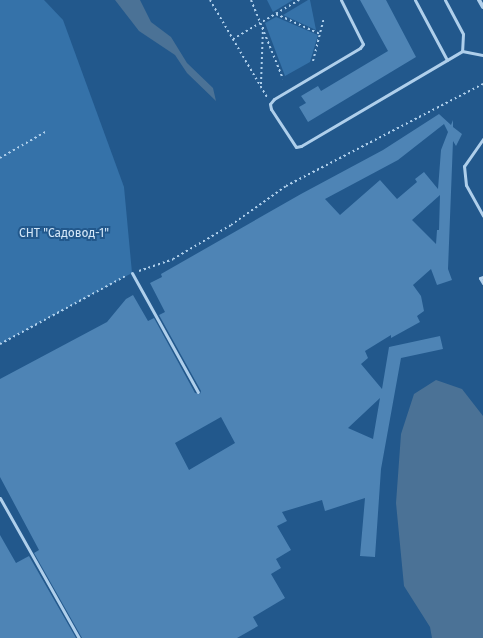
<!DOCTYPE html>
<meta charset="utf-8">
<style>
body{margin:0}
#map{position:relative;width:483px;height:638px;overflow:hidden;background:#22588c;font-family:"Fira Sans",sans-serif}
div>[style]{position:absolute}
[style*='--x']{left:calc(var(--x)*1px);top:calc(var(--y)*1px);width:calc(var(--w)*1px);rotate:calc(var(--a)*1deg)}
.green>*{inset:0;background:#3572a9}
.water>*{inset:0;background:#4b7296}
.building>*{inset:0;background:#4e84b5}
.path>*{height:2px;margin-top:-1px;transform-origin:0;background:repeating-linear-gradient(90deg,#afcfeb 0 2px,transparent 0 5px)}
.service>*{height:3px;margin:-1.5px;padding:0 1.5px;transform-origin:1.5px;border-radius:1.5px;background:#afcfeb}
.minor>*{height:4px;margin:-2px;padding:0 2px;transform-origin:2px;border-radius:2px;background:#afcfeb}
span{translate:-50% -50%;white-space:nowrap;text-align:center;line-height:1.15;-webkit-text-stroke:4px #22588c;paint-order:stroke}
.park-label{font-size:12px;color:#d4e7f8}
</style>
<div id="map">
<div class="green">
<i style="clip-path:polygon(0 0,44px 0,63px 20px,124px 187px,132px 273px,0 344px)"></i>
<i style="clip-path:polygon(267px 0,293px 0,273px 12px)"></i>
<i style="clip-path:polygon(310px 0,316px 30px,283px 15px,308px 0)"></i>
<i style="clip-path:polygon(276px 17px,318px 35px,310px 62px,285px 76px,265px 23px)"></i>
</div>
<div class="water">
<i style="clip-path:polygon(115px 0,140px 0,151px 22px,171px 37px,187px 63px,213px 88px,216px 101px,187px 73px,175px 55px,139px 31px)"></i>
<i style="clip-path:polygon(436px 380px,462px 389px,483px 416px,483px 638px,432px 638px,430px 627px,404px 586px,396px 503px,401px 434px,414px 394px)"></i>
</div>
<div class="building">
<i style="clip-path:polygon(360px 0,386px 0,416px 57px,308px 122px,299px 107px,306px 103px,301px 96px,318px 86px,321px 91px,388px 51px)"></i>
<i style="clip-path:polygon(evenodd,439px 114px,451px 125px,453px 120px,453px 127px,462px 134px,456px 146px,453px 141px,448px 269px,452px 280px,437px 285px,431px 269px,413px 285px,421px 296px,424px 311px,417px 316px,420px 322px,391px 338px,391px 335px,365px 351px,368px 358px,361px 364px,382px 389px,389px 347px,440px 336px,443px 349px,401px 358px,381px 469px,375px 557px,360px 556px,365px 498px,325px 511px,322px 500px,282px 512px,287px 521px,277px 526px,291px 550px,276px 559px,281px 568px,271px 574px,285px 598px,253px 617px,258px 626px,237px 638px,82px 638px,34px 553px,39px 550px,0 477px,0 379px,107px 322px,126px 299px,133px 295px,148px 321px,154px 318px,195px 393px,200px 394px,201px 391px,159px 315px,165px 312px,150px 283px,162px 277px,161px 274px,301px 194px,383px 150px,439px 114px,444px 124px,448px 132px,441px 150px,438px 189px,424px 172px,415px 179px,417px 182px,397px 199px,380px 180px,340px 215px,325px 199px,398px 160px,444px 124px,439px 114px,440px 195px,439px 230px,437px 230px,436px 244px,412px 220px,440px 195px,439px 114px,380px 398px,373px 439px,348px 428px,380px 398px,439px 114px,221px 417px,235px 443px,189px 470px,175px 443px,221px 417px)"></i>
<i style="clip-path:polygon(0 535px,16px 563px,29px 556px,76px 638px,0 638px)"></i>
</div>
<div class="path">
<i style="--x:210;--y:0;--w:113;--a:59.6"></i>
<i style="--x:251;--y:0;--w:85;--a:67.9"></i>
<i style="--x:276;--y:14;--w:48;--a:24.4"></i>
<i style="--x:233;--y:39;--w:77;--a:-30.6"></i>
<i style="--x:313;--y:61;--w:44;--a:-75.7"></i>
<i style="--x:261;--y:84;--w:57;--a:-88"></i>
<i style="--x:0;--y:158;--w:54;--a:-29.9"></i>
<i style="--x:139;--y:271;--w:36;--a:-19"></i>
<i style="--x:173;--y:259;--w:67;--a:-30.4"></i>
<i style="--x:231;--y:225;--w:67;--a:-35.3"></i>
<i style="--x:286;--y:186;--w:222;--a:-27.4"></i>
<i style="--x:0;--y:344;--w:143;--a:-28.4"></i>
</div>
<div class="service">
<i style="--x:341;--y:0;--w:49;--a:63.4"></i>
<i style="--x:363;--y:44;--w:5;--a:127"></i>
<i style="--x:360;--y:48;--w:100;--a:149.3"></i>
<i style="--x:274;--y:99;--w:6;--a:129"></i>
<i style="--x:270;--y:104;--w:5;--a:79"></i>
<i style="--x:271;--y:109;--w:45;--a:56.7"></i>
<i style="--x:296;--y:147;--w:5;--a:-11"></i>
<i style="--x:301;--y:146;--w:187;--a:-30.5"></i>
<i style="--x:462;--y:51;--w:21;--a:11"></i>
<i style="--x:415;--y:0;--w:68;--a:61.9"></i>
<i style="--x:445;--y:0;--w:38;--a:62"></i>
<i style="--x:463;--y:34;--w:17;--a:93"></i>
<i style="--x:483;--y:139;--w:33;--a:125"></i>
<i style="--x:464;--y:166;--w:19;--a:84"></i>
<i style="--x:466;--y:185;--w:35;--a:61"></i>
<i style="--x:132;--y:273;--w:136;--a:61"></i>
<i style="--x:483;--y:277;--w:3;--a:162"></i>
<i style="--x:480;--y:278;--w:6;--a:59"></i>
<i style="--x:0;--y:498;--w:161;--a:60.6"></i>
</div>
<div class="minor">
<i style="--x:479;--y:0;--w:8;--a:60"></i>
</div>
<div class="park-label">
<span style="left:64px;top:234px">СНТ "Садовод-1"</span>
</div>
</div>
